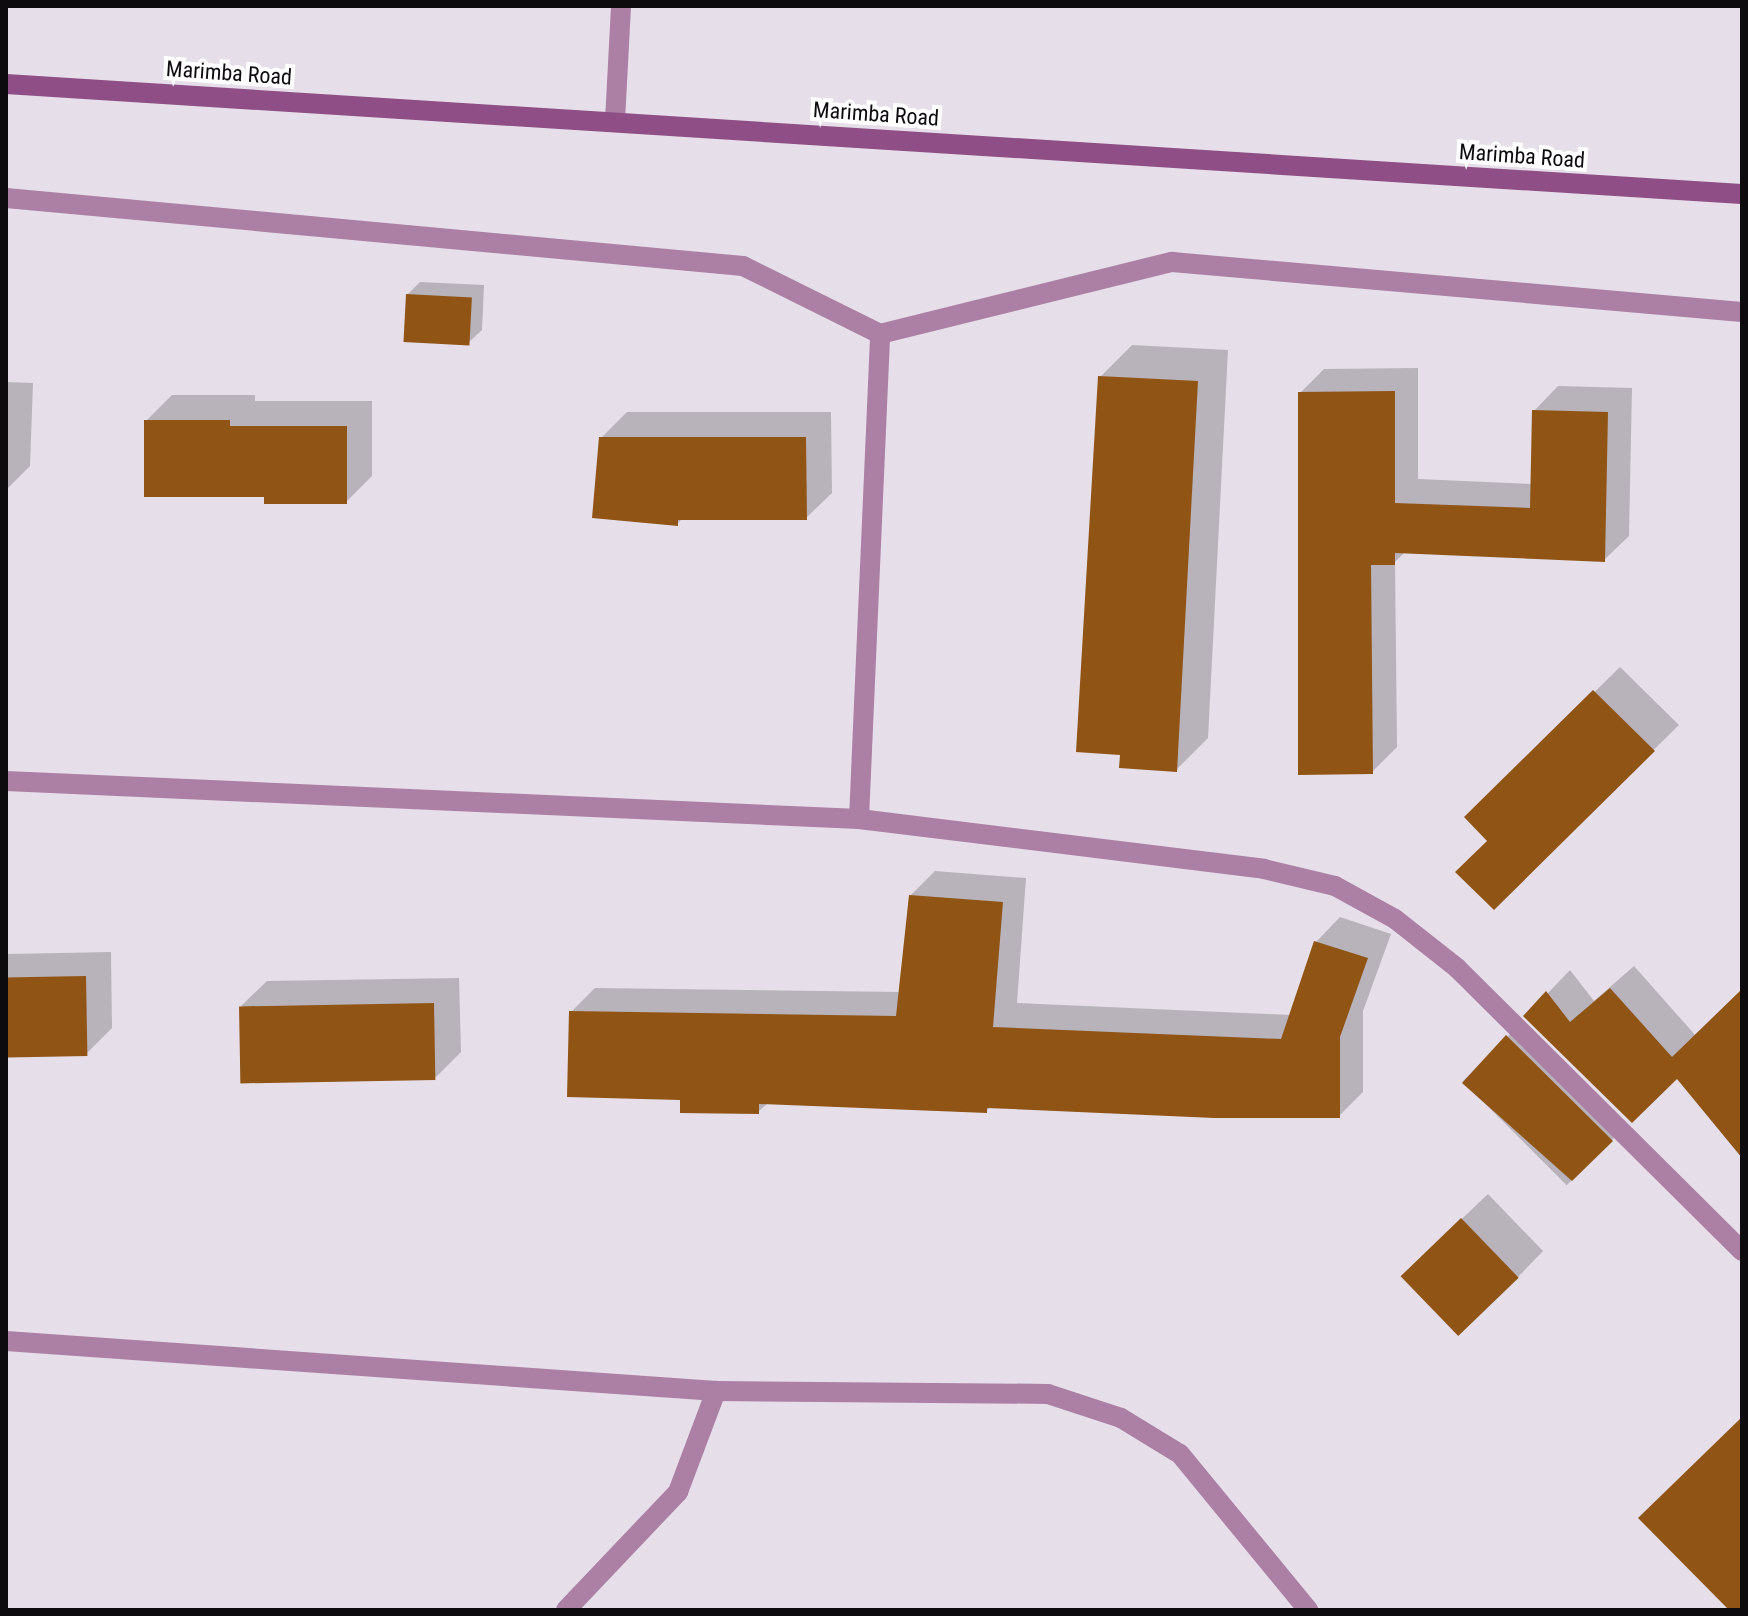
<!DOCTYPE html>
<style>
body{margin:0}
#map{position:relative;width:1748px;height:1616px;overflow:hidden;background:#e6dfe9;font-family:"Roboto Condensed",sans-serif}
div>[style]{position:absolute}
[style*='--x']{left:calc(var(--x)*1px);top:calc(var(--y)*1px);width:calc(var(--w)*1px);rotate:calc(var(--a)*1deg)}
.shadow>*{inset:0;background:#0003;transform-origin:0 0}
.building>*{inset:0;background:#905415;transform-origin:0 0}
.lane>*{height:20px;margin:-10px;padding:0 10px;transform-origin:10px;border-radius:10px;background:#ac7fa5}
.street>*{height:20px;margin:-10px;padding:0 10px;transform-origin:10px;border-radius:10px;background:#ac7fa5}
.secondary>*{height:20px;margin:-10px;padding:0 10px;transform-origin:10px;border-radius:10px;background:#8f4f86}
span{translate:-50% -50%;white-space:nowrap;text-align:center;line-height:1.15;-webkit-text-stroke:8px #fff;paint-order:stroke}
.street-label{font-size:22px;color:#0d0b0e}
.frame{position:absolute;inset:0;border:8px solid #0d0b0e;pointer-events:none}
</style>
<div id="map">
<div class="shadow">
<i style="clip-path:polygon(420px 282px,484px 285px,482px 330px,469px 342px,407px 295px)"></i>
<i style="clip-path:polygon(1132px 345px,1228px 350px,1208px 738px,1176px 770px,1100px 377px)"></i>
<i style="clip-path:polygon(1418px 368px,1418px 479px,1532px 484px,1534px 411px,1558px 386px,1632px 388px,1629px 536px,1604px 560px,1405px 552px,1395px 562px,1397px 747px,1372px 772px,1300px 393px,1324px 369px)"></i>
<i style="clip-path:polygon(6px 382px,33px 383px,30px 466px,6px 490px)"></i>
<i style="clip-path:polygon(172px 395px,255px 395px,255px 401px,372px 401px,372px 476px,346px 502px,266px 495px,146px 421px)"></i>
<i style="clip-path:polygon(627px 412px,831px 412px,832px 493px,806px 518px,683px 518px,677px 524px,601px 438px)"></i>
<i style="clip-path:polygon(1620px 667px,1679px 725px,1494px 907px,1490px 841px,1467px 817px)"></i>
<i style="clip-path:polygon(935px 871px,1026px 878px,1017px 1003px,1291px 1015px,1316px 942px,1340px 917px,1391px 934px,1363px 1011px,1363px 1092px,1339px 1116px,992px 1106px,986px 1111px,768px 1103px,758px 1112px,682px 1098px,571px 1012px,595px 988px,901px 992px,911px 895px)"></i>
<i style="clip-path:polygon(111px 952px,112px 1028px,86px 1054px,6px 1055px,6px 954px)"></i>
<i style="clip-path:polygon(1634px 966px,1696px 1036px,1742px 991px,1742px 1102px,1526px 1016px,1570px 970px,1594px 1001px)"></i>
<i style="clip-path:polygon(459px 978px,461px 1052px,435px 1078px,241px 1006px,267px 981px)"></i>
<i style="left:1520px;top:1024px;width:147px;height:81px;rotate:45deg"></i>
<i style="clip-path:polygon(1488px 1194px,1543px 1251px,1518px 1277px,1428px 1251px)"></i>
</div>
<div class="building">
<i style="left:406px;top:294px;width:66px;height:48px;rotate:3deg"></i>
<i style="clip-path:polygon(1098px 376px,1198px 381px,1177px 772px,1119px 768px,1120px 755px,1076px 752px)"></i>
<i style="clip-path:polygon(1395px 391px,1395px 503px,1530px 508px,1532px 410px,1608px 412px,1605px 562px,1395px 553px,1395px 565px,1371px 565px,1373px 774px,1298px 775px,1298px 392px)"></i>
<i style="clip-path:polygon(144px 420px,230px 420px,230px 426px,347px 426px,347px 504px,264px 504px,264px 497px,144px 497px)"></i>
<i style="clip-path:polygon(599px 437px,806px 437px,807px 520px,678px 520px,678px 526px,592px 518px)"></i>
<i style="clip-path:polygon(1593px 690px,1655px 751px,1494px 910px,1455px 872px,1487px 841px,1464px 817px)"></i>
<i style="clip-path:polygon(909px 895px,1003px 902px,993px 1027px,1281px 1039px,1314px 941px,1368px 958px,1340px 1037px,1340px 1118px,1214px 1118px,987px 1108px,987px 1113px,759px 1104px,759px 1114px,680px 1113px,680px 1100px,567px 1097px,569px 1011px,896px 1016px)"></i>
<i style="left:86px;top:976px;width:80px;height:80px;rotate:89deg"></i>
<i style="clip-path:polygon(1610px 988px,1672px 1057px,1742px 989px,1742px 1158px,1677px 1079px,1632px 1123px,1523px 1016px,1546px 991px,1570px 1022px)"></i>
<i style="left:434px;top:1003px;width:77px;height:195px;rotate:89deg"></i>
<i style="clip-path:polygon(1506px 1035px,1613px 1141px,1572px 1181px,1462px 1083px)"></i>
<i style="left:1461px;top:1218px;width:83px;height:84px;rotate:46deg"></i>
<i style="clip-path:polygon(1742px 1417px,1742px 1610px,1729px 1610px,1638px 1518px)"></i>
</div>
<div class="lane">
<i style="--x:615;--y:121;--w:115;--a:-87"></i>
</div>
<div class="street">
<i style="--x:6;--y:198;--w:740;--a:5.27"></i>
<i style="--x:743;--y:266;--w:153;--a:26.4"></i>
<i style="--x:880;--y:334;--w:301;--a:-13.9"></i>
<i style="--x:1172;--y:262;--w:572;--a:5.01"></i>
<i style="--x:6;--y:781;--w:854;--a:2.55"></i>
<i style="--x:859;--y:819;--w:408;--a:7"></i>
<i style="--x:1264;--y:869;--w:73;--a:13.5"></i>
<i style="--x:1335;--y:886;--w:68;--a:28.8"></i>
<i style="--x:1395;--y:919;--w:79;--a:38.3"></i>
<i style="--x:1457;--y:968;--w:402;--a:44.8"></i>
<i style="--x:859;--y:819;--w:485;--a:-87.5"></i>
<i style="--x:6;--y:1341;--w:712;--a:4.03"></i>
<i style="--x:716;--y:1391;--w:332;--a:0.5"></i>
<i style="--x:1048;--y:1394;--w:77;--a:18.2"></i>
<i style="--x:1121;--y:1418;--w:69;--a:31.4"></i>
<i style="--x:1180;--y:1454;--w:202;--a:50.6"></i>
<i style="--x:566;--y:1610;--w:163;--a:-46.5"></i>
<i style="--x:678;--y:1492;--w:108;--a:-69.4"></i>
</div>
<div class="secondary">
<i style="--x:6;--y:84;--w:1739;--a:3.63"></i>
</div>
<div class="street-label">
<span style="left:229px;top:73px;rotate:4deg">Marimba Road</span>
<span style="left:876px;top:114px;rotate:4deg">Marimba Road</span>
<span style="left:1522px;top:156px;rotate:4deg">Marimba Road</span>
</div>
<div class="frame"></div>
</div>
